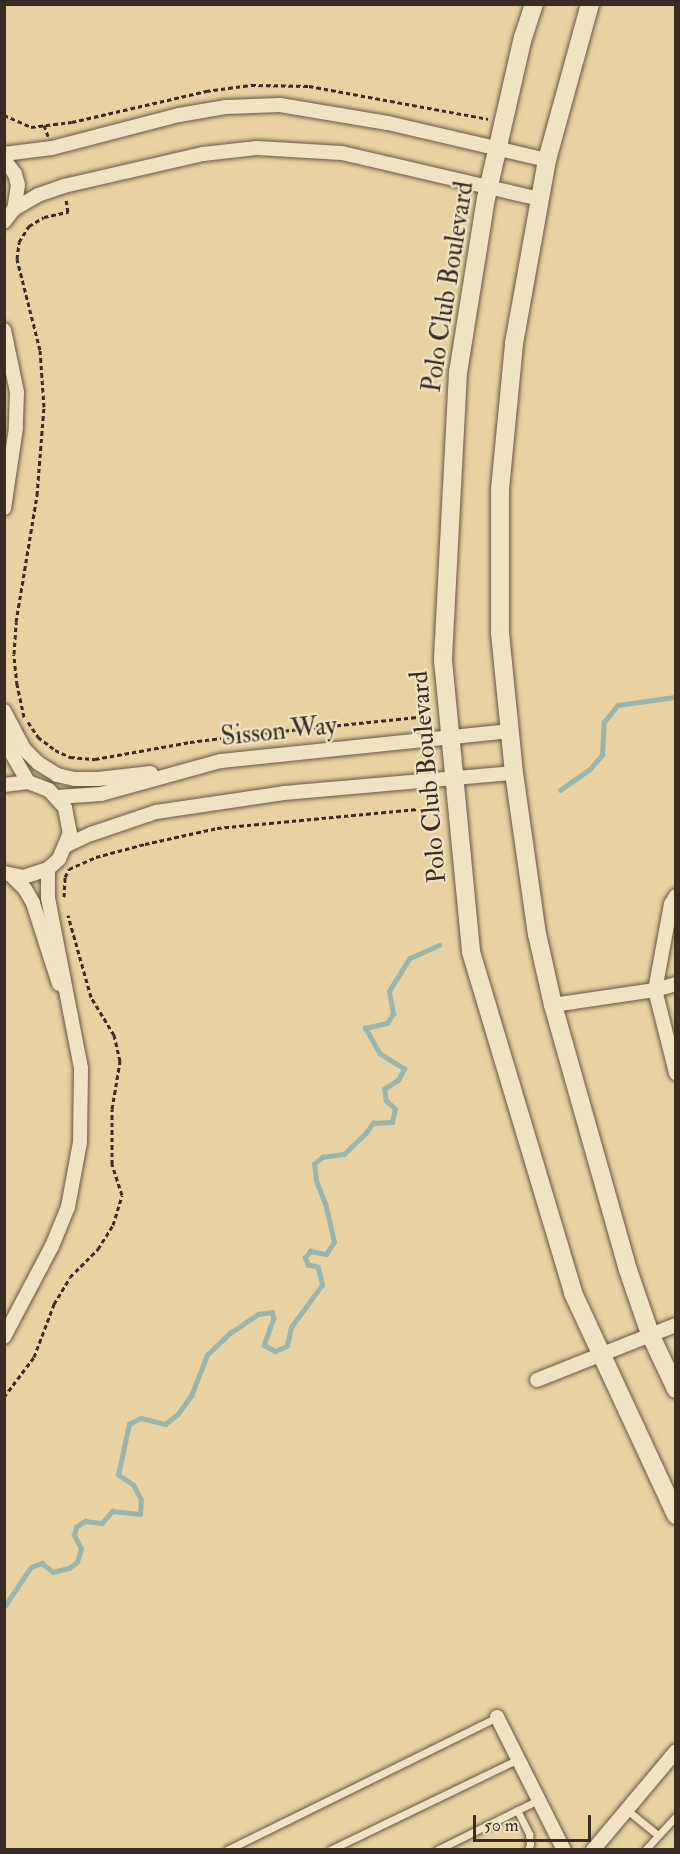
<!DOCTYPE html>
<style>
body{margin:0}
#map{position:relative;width:680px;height:1854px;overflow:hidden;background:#e8d2a2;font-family:"IM FELL Double Pica",serif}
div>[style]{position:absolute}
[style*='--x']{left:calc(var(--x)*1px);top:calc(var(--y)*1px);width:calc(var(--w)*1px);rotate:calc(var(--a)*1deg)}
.stream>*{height:4.5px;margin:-2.25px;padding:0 2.25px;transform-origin:2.25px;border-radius:2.25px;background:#99b6ae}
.path>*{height:3px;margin-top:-1.5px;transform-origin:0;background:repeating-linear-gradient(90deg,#3a2c22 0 4.5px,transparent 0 7.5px)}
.roads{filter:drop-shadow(0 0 2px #665642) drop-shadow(0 0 2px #665642)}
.lane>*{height:7px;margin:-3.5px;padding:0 3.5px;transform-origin:3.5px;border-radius:3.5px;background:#f0e2c3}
.street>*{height:14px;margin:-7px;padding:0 7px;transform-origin:7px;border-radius:7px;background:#f0e2c3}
.secondary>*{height:18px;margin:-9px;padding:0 9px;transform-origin:9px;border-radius:9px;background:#f0e2c3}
span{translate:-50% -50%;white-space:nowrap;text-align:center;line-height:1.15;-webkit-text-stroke:4.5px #f0e2c3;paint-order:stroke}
.street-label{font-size:26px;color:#3a2c22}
.frame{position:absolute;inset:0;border:6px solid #3a2c22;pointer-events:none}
.scale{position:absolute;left:473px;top:1815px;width:118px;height:27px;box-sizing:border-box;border:3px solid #3a2c22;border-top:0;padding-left:8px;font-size:18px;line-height:21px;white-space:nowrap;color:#3a2c22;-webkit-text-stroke:4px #f0e2c3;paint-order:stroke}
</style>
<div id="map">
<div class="stream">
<i style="--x:560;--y:790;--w:35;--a:-35"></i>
<i style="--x:589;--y:770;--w:20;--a:-49"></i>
<i style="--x:602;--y:755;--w:33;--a:-87"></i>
<i style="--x:604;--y:722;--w:22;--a:-51"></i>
<i style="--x:618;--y:705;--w:59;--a:-7.9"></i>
<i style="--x:4;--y:1607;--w:48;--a:-56"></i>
<i style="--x:31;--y:1567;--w:12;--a:-20"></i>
<i style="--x:42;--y:1563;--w:14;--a:39"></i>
<i style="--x:53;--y:1572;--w:16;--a:-14"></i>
<i style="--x:69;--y:1568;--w:10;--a:-37"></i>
<i style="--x:77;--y:1562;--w:14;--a:-73"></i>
<i style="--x:81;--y:1549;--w:16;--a:-117"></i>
<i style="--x:74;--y:1535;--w:8;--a:-76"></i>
<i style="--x:76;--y:1527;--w:11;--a:-34"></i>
<i style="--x:85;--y:1521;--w:17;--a:7"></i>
<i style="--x:102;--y:1523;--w:16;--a:-50"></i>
<i style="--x:112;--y:1511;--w:28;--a:6"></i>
<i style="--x:140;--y:1514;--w:14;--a:-86"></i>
<i style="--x:141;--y:1500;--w:17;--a:-118"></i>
<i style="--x:133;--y:1485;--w:18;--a:-146"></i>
<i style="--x:118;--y:1475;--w:52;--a:-77.8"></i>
<i style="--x:129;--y:1424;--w:13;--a:-27"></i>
<i style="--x:141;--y:1418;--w:25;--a:14"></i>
<i style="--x:165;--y:1424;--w:15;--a:-37"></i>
<i style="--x:177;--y:1415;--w:24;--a:-54"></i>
<i style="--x:191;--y:1396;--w:44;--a:-68.7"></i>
<i style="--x:207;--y:1355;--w:32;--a:-44"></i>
<i style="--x:230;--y:1333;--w:34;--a:-34"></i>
<i style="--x:258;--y:1314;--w:14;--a:-8"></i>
<i style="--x:272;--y:1312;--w:6;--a:72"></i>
<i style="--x:274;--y:1318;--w:29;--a:110"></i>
<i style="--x:264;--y:1345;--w:13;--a:29"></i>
<i style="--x:275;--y:1351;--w:13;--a:-23"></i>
<i style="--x:287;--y:1346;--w:19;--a:-78"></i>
<i style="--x:291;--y:1327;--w:52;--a:-53.6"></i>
<i style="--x:322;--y:1285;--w:18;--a:-103"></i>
<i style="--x:318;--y:1267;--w:10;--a:-169"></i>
<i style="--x:308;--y:1265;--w:8;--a:-113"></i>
<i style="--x:305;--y:1258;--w:9;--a:-54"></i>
<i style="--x:310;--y:1251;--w:16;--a:11"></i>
<i style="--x:326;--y:1254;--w:14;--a:-56"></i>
<i style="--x:334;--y:1242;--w:39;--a:-103"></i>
<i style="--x:325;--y:1204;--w:26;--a:-111"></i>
<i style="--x:316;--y:1180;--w:16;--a:-97"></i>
<i style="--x:314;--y:1164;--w:11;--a:-41"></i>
<i style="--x:322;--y:1157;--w:22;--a:-8"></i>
<i style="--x:344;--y:1154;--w:29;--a:-44"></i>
<i style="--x:365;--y:1134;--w:14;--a:-54"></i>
<i style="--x:373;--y:1123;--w:19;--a:-3"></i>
<i style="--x:392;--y:1122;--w:13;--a:-77"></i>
<i style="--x:395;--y:1109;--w:12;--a:-138"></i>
<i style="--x:386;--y:1101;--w:12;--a:-99"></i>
<i style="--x:384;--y:1089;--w:17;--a:-33"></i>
<i style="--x:398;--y:1080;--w:13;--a:-61"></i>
<i style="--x:404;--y:1069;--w:28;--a:-148"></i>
<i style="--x:380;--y:1054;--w:30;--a:-120"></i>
<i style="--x:365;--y:1028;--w:23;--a:-13"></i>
<i style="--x:387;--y:1023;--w:11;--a:-56"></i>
<i style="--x:393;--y:1014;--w:23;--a:-100"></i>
<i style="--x:389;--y:991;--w:39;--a:-58"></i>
<i style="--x:410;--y:958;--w:32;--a:-24"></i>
</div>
<div class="path">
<i style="--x:4;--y:115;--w:30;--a:24"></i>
<i style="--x:31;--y:127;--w:41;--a:-7"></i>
<i style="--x:72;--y:122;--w:138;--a:-13"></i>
<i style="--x:206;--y:91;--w:45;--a:-7.6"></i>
<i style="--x:251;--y:85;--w:58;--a:1"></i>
<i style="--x:309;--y:86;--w:182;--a:10.4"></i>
<i style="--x:44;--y:125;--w:12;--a:70"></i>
<i style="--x:24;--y:717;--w:33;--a:-102"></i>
<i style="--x:17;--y:685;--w:31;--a:-96"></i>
<i style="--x:14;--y:654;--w:32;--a:-86"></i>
<i style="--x:16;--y:622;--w:129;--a:-80.6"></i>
<i style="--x:37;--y:495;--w:88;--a:-85.5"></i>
<i style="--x:44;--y:407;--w:57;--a:-94"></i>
<i style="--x:40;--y:350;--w:94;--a:-104.2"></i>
<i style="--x:17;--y:259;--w:17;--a:-83"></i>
<i style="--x:19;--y:242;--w:19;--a:-58"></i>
<i style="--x:29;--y:226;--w:17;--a:-31"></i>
<i style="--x:44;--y:217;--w:25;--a:-12"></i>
<i style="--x:68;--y:212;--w:12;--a:-99"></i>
<i style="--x:28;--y:722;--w:18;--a:56"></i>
<i style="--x:38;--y:737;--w:21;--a:37"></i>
<i style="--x:55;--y:750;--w:17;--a:25"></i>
<i style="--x:70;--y:757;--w:25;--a:5"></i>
<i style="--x:95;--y:759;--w:97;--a:-10.1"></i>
<i style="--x:190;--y:742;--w:73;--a:-7.1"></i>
<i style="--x:262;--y:733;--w:166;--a:-5.9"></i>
<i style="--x:427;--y:716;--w:9;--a:77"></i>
<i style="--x:64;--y:897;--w:20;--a:-87"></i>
<i style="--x:65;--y:877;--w:9;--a:-63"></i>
<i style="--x:69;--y:869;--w:30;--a:-24"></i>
<i style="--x:96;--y:857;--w:51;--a:-14.9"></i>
<i style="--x:145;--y:844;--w:74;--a:-12.5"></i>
<i style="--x:217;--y:828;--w:225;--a:-5.4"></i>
<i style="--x:4;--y:1397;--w:50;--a:-53.1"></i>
<i style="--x:34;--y:1357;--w:57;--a:-69.3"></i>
<i style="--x:54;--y:1304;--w:31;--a:-59"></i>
<i style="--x:70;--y:1277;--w:40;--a:-45"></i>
<i style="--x:98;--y:1249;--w:28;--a:-58"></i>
<i style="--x:113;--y:1225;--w:31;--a:-73"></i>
<i style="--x:122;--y:1195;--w:33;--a:-108"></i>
<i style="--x:112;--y:1164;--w:55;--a:-90"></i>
<i style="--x:112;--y:1109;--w:49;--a:-80.5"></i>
<i style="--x:120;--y:1061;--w:27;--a:-103"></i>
<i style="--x:114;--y:1035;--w:44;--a:-121.2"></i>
<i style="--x:91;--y:997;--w:85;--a:-105.7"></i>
</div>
<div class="roads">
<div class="lane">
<i style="--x:517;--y:1810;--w:27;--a:63"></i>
<i style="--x:529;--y:1834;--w:10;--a:84"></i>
<i style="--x:530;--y:1844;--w:6;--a:108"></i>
<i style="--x:627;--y:1810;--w:38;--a:39"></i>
<i style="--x:227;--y:1850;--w:301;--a:-26.2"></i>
<i style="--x:330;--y:1850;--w:209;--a:-25.8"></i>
<i style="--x:437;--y:1850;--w:113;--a:-26.3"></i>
<i style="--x:645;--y:1850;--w:46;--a:-47.6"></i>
</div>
<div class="street">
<i style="--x:4;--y:154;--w:48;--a:-7.1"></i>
<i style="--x:52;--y:148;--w:131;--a:-14.6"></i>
<i style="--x:179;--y:115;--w:48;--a:-9.7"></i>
<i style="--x:226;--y:107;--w:54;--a:-2.1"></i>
<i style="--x:280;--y:105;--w:109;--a:9.5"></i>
<i style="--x:388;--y:123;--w:163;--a:13.1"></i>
<i style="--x:4;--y:159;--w:19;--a:54"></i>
<i style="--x:15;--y:174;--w:11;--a:75"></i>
<i style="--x:18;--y:185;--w:24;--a:99"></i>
<i style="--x:14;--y:209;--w:16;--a:128"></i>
<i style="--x:14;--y:209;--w:28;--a:-30"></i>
<i style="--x:38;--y:195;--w:28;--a:-19"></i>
<i style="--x:64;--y:186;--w:143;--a:-13"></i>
<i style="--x:203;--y:154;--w:54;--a:-6.3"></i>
<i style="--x:257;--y:148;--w:85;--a:3.4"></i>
<i style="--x:342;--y:153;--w:202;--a:13.1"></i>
<i style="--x:4;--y:330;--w:63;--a:78.2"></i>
<i style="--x:17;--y:392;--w:36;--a:92"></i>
<i style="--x:16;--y:428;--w:81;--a:98.5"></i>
<i style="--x:4;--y:711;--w:43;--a:62.2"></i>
<i style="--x:24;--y:749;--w:20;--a:45"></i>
<i style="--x:38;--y:763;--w:22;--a:32"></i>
<i style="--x:57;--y:775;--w:18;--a:13"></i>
<i style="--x:75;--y:779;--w:23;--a:0"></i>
<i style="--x:98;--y:779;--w:53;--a:-6.5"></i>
<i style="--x:5;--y:723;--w:32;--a:77"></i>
<i style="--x:12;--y:754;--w:32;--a:60"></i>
<i style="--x:4;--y:785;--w:24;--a:-7"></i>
<i style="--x:28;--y:782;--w:22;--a:21"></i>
<i style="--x:49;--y:790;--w:24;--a:48"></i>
<i style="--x:65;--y:808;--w:25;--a:79"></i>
<i style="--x:70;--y:833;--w:28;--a:113"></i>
<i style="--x:59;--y:859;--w:15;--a:138"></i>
<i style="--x:48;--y:869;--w:25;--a:162"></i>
<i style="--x:24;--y:877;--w:20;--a:-169"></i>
<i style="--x:57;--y:797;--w:44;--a:-3.9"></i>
<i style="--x:101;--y:794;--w:124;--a:-15.4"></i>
<i style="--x:221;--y:761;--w:291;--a:-5.9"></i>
<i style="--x:67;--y:845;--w:26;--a:-25"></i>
<i style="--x:91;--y:834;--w:69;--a:-18.7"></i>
<i style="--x:156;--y:812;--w:129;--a:-8.4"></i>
<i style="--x:284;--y:793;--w:231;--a:-5"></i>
<i style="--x:11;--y:875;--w:20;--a:45"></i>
<i style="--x:25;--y:889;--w:16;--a:60"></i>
<i style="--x:33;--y:903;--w:85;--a:72.2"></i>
<i style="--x:676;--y:896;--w:9;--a:122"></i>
<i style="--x:671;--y:904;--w:87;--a:100.5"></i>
<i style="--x:655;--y:990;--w:86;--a:75.8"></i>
<i style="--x:553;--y:1005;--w:103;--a:-8.4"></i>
<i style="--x:655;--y:990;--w:22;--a:-16"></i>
<i style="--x:4;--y:1337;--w:103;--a:-62.2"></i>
<i style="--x:52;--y:1246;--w:42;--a:-67.7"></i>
<i style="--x:68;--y:1207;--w:66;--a:-79.5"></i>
<i style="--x:80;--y:1142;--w:74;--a:-89.2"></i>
<i style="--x:81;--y:1068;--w:173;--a:-101"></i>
<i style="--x:48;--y:898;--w:29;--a:-90"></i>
<i style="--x:537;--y:1380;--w:149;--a:-21.6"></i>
<i style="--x:497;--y:1717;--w:149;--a:63.3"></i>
<i style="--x:593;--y:1850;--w:129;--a:-50"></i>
</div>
<div class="secondary">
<i style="--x:534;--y:4;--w:35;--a:108"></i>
<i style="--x:523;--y:37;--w:165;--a:102.9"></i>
<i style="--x:486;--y:198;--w:176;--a:99.1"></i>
<i style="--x:458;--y:372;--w:288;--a:93"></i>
<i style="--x:443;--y:660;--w:293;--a:84.5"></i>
<i style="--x:471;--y:952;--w:356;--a:73.3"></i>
<i style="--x:573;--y:1293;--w:245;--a:65.1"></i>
<i style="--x:590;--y:4;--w:162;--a:105.4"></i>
<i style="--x:547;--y:160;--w:187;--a:100.2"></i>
<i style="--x:514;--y:344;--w:147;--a:95.5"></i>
<i style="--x:500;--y:490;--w:143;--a:90"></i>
<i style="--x:500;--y:633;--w:141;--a:84.3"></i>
<i style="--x:514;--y:773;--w:163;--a:81.9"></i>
<i style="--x:537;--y:934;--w:73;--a:77.3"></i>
<i style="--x:553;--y:1005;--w:275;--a:74.2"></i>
<i style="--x:628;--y:1270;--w:68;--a:71"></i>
<i style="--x:650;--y:1334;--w:61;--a:64.7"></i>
</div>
</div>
<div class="street-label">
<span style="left:449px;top:287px;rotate:-81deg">Polo Club Boulevard</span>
<span style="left:279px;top:732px;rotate:-6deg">Sisson Way</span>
<span style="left:429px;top:777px;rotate:-95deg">Polo Club Boulevard</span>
</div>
<div class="frame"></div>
<div class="scale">50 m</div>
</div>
